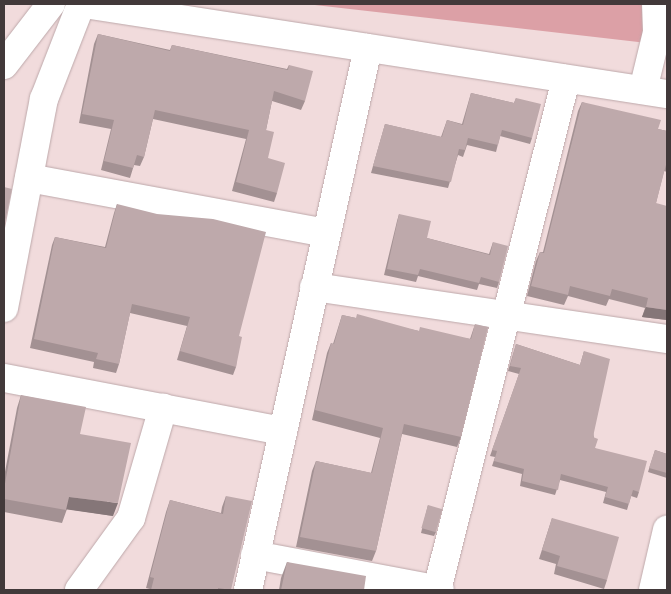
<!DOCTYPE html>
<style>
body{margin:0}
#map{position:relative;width:671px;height:594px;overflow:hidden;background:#f1dbdc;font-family:Helvetica,sans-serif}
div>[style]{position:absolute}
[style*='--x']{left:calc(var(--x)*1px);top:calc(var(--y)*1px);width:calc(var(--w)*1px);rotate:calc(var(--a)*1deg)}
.green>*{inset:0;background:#dca0a6}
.roads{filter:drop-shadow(0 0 1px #bda8aa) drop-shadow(0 0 1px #bda8aa)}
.minor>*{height:28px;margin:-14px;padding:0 14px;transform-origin:14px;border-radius:14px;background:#fff}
.wall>*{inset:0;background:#a39193}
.shaded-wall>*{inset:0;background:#857678}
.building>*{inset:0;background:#bea9ab;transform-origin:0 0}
span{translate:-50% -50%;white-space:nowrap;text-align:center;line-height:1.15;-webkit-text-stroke:4px #ffe8e9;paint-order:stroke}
.frame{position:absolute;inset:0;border:5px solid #42393a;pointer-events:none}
</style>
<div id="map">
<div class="green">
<i style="clip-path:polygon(306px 4px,642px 4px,647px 43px)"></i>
</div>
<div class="roads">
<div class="minor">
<i style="--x:84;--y:4;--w:590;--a:8.78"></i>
<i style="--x:4;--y:65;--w:77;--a:-52.4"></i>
<i style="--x:643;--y:90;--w:60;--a:-76.4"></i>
<i style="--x:657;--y:32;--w:28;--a:-92"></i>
<i style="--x:29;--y:178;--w:302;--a:10.5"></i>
<i style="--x:314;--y:287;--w:357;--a:8.4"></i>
<i style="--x:4;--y:308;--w:213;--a:-79.2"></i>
<i style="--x:44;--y:99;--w:102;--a:-68.7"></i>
<i style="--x:4;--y:378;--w:284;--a:10.8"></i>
<i style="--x:255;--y:555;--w:188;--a:10.7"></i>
<i style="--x:79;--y:590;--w:89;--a:-54.2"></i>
<i style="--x:131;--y:518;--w:115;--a:-73.8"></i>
<i style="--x:248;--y:590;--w:555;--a:-77.52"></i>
<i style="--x:437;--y:590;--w:527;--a:-75.83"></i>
<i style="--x:653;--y:590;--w:62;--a:-76.9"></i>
</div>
</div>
<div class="wall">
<i style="clip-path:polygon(98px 34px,170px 50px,172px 45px,287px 69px,289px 65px,305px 101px,301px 110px,272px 101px,266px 130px,268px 158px,277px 193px,274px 202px,232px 191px,246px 139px,153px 119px,144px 157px,140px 166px,134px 165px,130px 178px,101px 170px,111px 129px,79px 123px,94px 44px)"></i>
<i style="clip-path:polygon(471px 93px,514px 103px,516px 98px,532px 138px,530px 144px,500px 136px,496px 152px,467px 145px,463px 157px,458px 155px,448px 188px,371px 173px,385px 124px,441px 137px,447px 120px,462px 124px)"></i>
<i style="clip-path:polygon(582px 102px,658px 129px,667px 131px,667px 172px,664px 171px,656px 203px,667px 320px,642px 317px,645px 308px,609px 299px,606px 306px,568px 296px,564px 305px,527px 296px,536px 261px,540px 252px,543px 252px,578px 111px)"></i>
<i style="clip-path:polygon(117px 204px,239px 336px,236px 367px,233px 375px,177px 360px,187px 326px,130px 313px,119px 364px,116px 373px,93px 368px,94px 362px,30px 348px,52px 245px,55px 237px,105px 247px,114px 213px)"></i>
<i style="clip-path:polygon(399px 214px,427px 238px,489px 254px,493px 242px,499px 282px,497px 288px,479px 284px,477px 290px,418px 276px,416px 282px,384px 275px,397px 221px)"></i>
<i style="clip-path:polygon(342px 315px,356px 318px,419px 331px,470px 339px,475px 324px,461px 437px,457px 447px,402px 434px,376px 551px,372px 561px,296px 547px,312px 471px,316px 461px,371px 473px,380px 438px,312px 420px,327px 353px,331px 343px,333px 344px)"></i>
<i style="clip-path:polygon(516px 344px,580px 365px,584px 351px,595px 448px,639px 492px,637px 498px,631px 496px,627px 510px,603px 503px,606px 492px,560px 480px,555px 495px,520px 486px,522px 474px,492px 466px,495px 457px,490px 456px,519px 374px,508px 371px)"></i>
<i style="clip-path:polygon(21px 395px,80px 434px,113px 516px,67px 509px,62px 523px,4px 512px,4px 477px,17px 408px)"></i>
<i style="clip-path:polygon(655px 450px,667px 454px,667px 478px,648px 472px)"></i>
<i style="clip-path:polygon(226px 496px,231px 590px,149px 590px,150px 589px,146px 588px,166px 512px,170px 500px,221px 513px,222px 507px)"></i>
<i style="clip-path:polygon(428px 505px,436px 532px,434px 536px,421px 533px)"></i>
<i style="clip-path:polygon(552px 518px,607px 580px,604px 589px,554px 574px,556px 564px,539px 559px)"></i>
<i style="clip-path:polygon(287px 562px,364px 590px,279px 590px,281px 578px)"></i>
</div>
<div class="shaded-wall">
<i style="clip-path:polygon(646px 307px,667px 310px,667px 320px,642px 317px)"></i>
<i style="clip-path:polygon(69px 497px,118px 503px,113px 516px,64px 509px)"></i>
</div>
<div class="building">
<i style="clip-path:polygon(98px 34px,170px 51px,172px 45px,288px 70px,289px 65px,313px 71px,305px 101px,274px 91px,266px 130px,274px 132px,268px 158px,285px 163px,277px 193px,236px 182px,249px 130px,155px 110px,144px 157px,137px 155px,133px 168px,104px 161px,114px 120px,82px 114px)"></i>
<i style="clip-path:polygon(471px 93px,514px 103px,516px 98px,541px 104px,532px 138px,502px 130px,498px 145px,468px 138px,465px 150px,459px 149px,451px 182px,373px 166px,385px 124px,442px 137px,447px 120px,463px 125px)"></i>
<i style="clip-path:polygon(582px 102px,661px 120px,658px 129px,667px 131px,667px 161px,656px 203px,667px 206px,667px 310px,646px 307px,648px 298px,612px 289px,610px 296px,570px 286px,568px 295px,531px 286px,540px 252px,544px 253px)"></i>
<i style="clip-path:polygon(4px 187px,12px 189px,4px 227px)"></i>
<i style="clip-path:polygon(117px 204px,157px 214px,213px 219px,266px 232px,239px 336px,242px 337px,236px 367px,180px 351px,190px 317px,132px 304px,119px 364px,96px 359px,98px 353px,34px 339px,55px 237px,106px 248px)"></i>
<i style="clip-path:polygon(399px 214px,431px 221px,427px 238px,490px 255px,493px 242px,508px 246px,499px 282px,481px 277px,479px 283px,420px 269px,418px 275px,387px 269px)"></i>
<i style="clip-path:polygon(357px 314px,419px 331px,420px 327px,471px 339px,475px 324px,488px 327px,461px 437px,404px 424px,376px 551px,300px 537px,316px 461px,372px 473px,383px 428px,315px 410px,331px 343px,334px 344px,342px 315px,356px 318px)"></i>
<i style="clip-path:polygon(516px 344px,580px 365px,584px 351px,610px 359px,593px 437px,598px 439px,595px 448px,647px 461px,639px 492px,633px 490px,629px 504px,605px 497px,608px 487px,561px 474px,558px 490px,522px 481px,524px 469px,494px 461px,497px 451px,492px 450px,521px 368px,510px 366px)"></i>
<i style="clip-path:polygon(21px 395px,86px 407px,80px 434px,131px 443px,118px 503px,69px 497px,66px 510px,4px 499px,4px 489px)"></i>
<i style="clip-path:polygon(655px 450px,667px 454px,667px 473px,649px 468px)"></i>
<i style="clip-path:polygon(226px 496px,252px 501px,231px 590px,218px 588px,218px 590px,151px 590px,154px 578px,150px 577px,170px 500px,223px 514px)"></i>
<i style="left:428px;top:505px;width:15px;height:24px;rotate:16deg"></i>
<i style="clip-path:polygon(552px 518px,619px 537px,607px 580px,557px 566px,560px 556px,542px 550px)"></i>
<i style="clip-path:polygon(287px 562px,366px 576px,364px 590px,281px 590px)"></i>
</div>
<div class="frame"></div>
</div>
